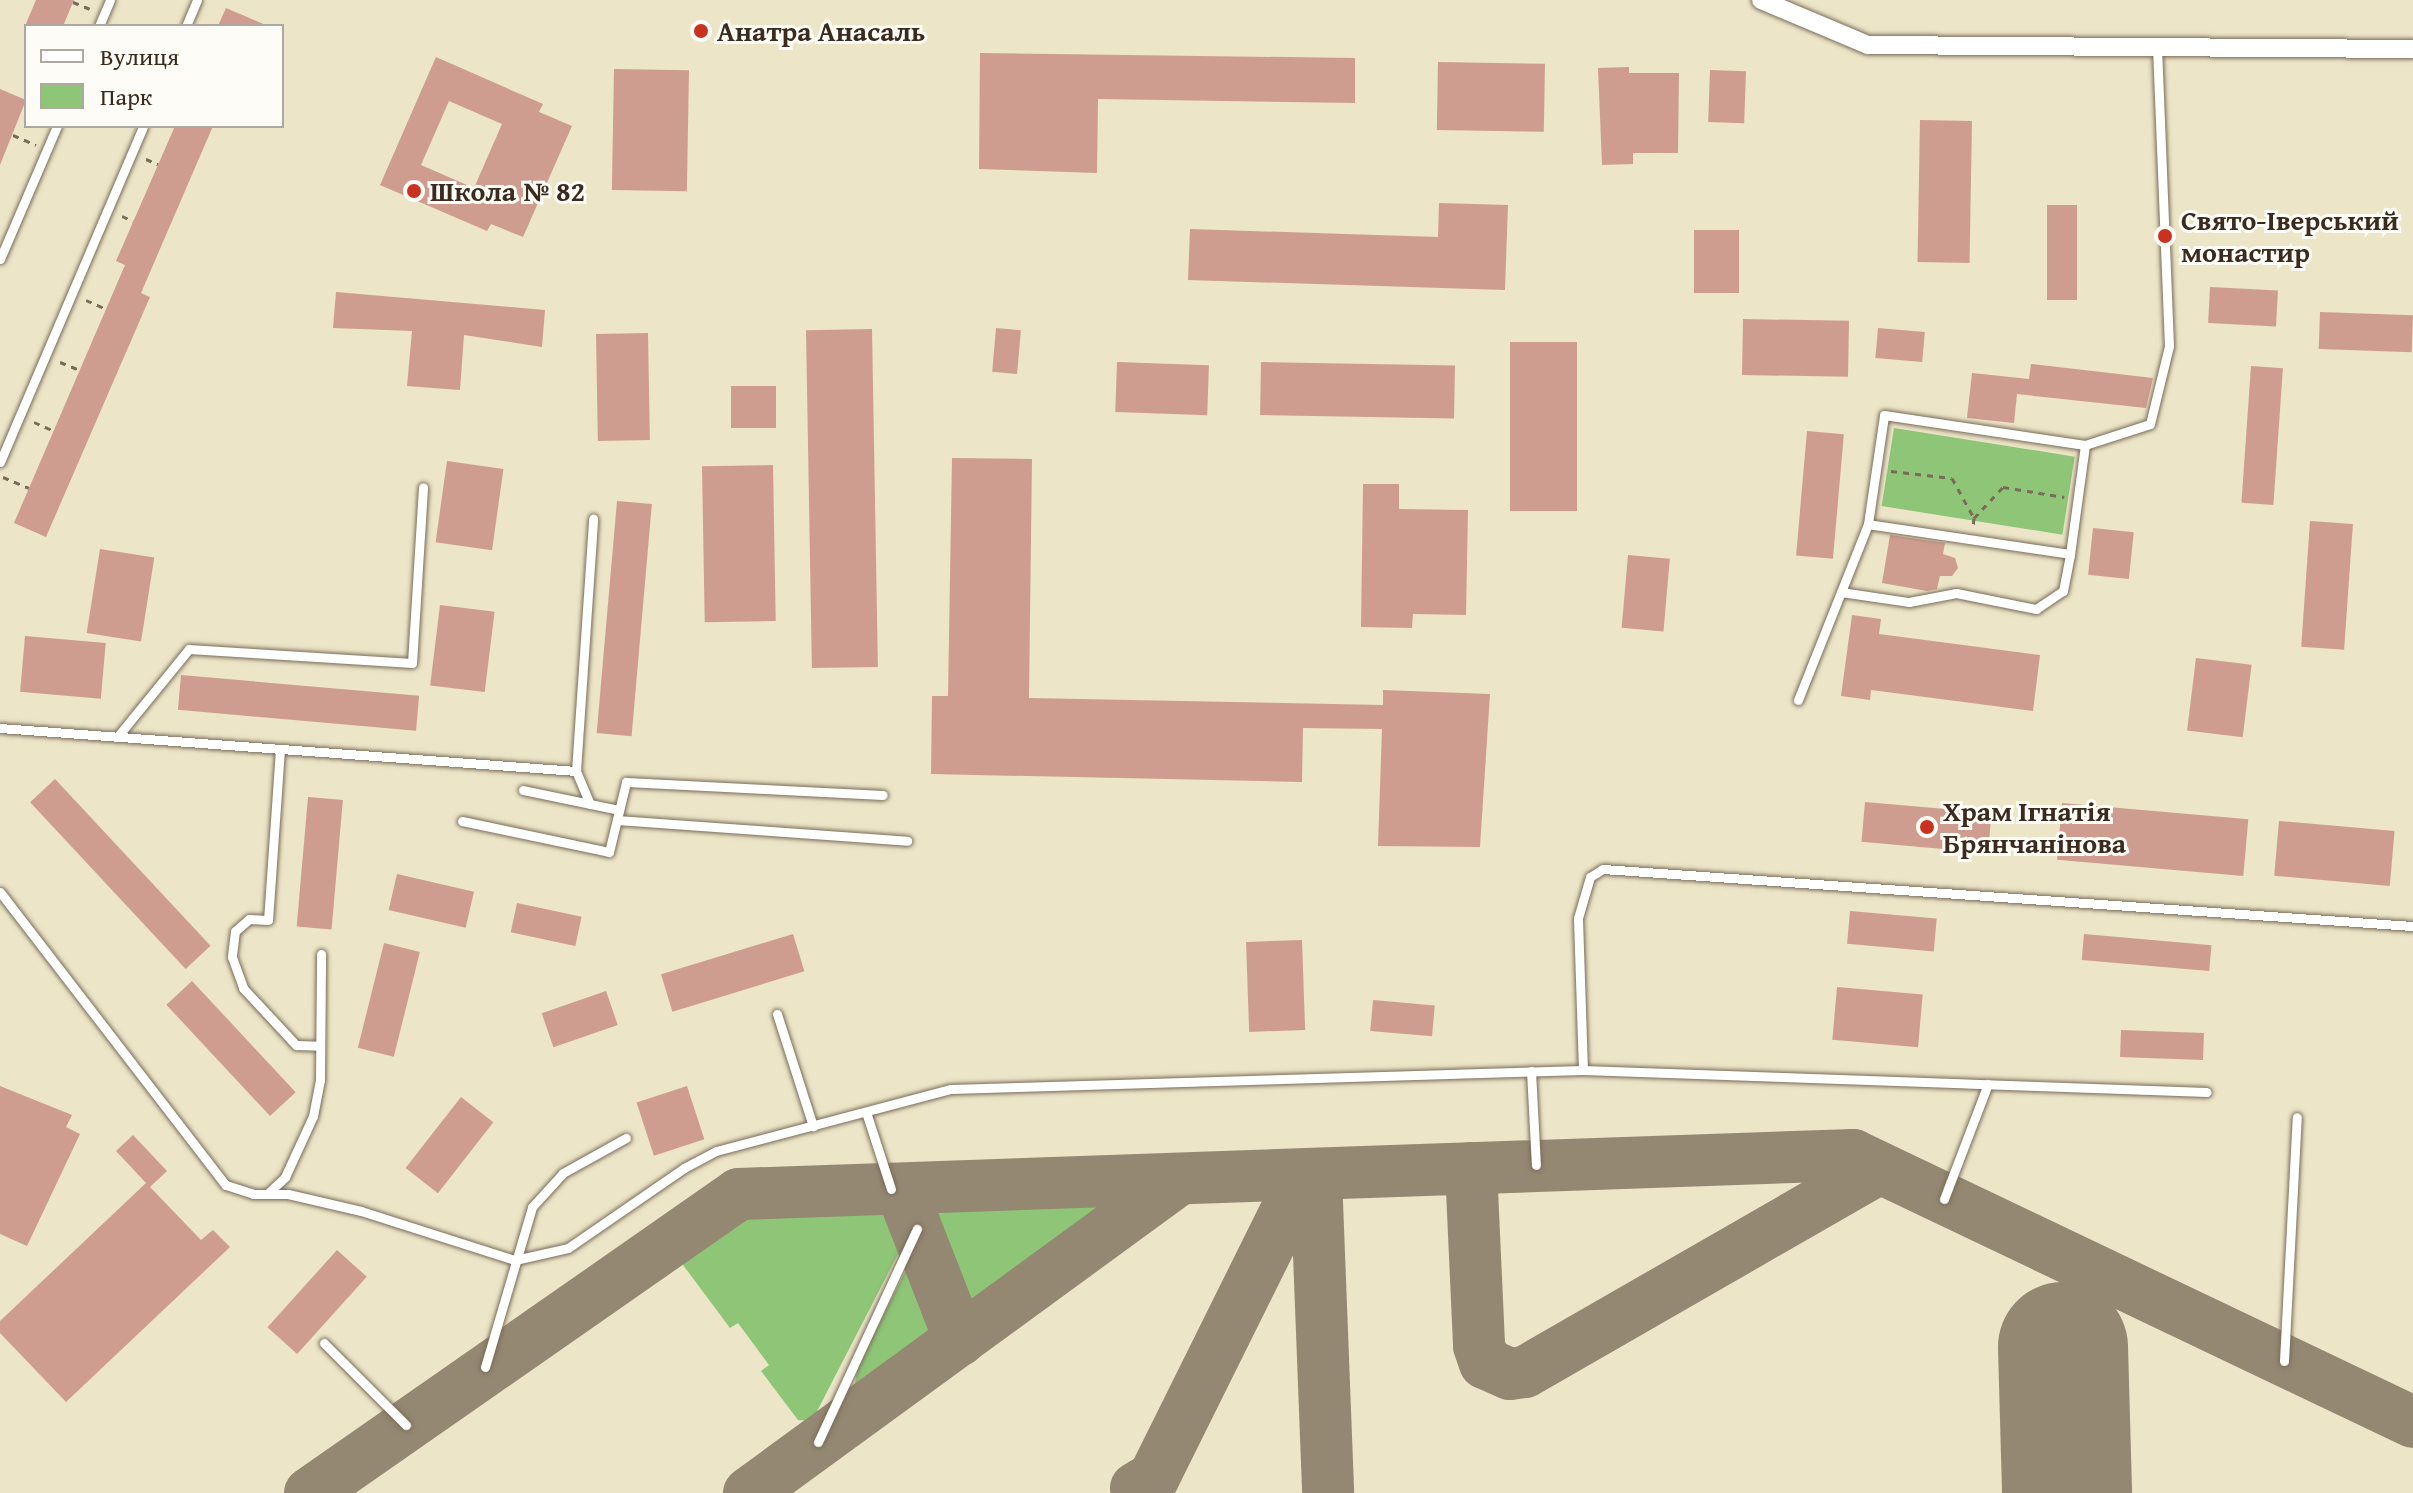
<!DOCTYPE html>
<meta charset="utf-8">
<style>
body{margin:0}
#map{position:relative;width:2413px;height:1493px;overflow:hidden;background:#ece5c7;font-family:"Gentium Book Plus",serif}
div>[style]{position:absolute}
[style*='--x']{left:calc(var(--x)*1px);top:calc(var(--y)*1px);width:calc(var(--w)*1px);rotate:calc(var(--a)*1deg)}
.green>*{inset:0;background:#8fc577;transform-origin:0 0}
.taxiway>*{height:52px;margin:-26px;padding:0 26px;transform-origin:26px;border-radius:26px;background:#948872}
.runway>*{height:130px;margin:-65px;padding:0 65px;transform-origin:65px;border-radius:65px;background:#948872}
.building>*{inset:0;background:#cf9d8f;transform-origin:0 0}
.path>*{height:3px;margin-top:-1.5px;transform-origin:0;background:repeating-linear-gradient(90deg,#796b59 0 6px,transparent 0 12px)}
.roads{filter:drop-shadow(0 0 2px #796b59) drop-shadow(0 0 2px #796b59)}
.service>*{height:9px;margin:-4.5px;padding:0 4.5px;transform-origin:4.5px;border-radius:4.5px;background:#fff}
.minor>*{height:18px;margin:-9px;padding:0 9px;transform-origin:9px;border-radius:9px;background:#fff}
.dots>*{width:22px;height:22px;translate:-50% -50%;box-sizing:border-box;border:4px solid #fdfcf7;border-radius:50%}
span{translate:-50% -50%;white-space:nowrap;text-align:center;line-height:1.15;-webkit-text-stroke:6px #fdfcf7;paint-order:stroke}
.poi-label{font-size:28px;color:#3b2a1e;font-weight:700}
.left{translate:0 -50%;text-align:left}
.legend{position:absolute;left:24px;top:24px;width:260px;height:104px;box-sizing:border-box;background:#fdfcf7;border:2px solid #afa8a0;margin:0;padding:10px 14px;list-style:none;font-size:24px;color:#3b2a1e}
.legend li{display:flex;align-items:center;gap:16px;height:40px}
.legend b{width:40px;border:2px solid #afa8a0}
</style>
<div id="map">
<div class="green">
<i style="left:1894px;top:428px;width:183px;height:79px;rotate:9deg"></i>
<i style="clip-path:polygon(1111px 1199px,1112px 1205px,966px 1311px,929px 1215px,933px 1208px,945px 1203px)"></i>
<i style="clip-path:polygon(888px 1205px,901px 1241px,898px 1254px,812px 1421px,798px 1420px,761px 1371px,769px 1365px,738px 1323px,730px 1328px,683px 1265px,683px 1249px,733px 1214px,755px 1209px)"></i>
<i style="clip-path:polygon(912px 1258px,940px 1330px,853px 1395px,858px 1366px)"></i>
</div>
<div class="taxiway">
<i style="--x:1471;--y:1168;--w:178;--a:87.4"></i>
<i style="--x:1479;--y:1346;--w:18;--a:71"></i>
<i style="--x:1485;--y:1363;--w:27;--a:24"></i>
<i style="--x:1510;--y:1374;--w:15;--a:-8"></i>
<i style="--x:1525;--y:1372;--w:409;--a:-29.9"></i>
<i style="--x:1316;--y:1176;--w:317;--a:87.8"></i>
<i style="--x:901;--y:1189;--w:162;--a:68.7"></i>
<i style="--x:1136;--y:1488;--w:21;--a:-31"></i>
<i style="--x:1154;--y:1477;--w:335;--a:-63.6"></i>
<i style="--x:310;--y:1493;--w:523;--a:-34.88"></i>
<i style="--x:739;--y:1194;--w:1115;--a:-2.01"></i>
<i style="--x:1853;--y:1155;--w:620;--a:25.49"></i>
<i style="--x:749;--y:1493;--w:531;--a:-36.11"></i>
</div>
<div class="runway">
<i style="--x:2063;--y:1347;--w:146;--a:88.4"></i>
</div>
<div class="building">
<i style="clip-path:polygon(36px 0,74px 0,63px 26px,25px 26px)"></i>
<i style="clip-path:polygon(226px 8px,268px 26px,218px 26px)"></i>
<i style="clip-path:polygon(980px 53px,1355px 58px,1355px 103px,1098px 99px,1097px 173px,979px 169px)"></i>
<i style="clip-path:polygon(evenodd,436px 57px,543px 104px,539px 112px,572px 126px,523px 237px,491px 224px,487px 231px,380px 185px,436px 57px,449px 101px,502px 124px,474px 188px,421px 165px,449px 101px)"></i>
<i style="left:1438px;top:62px;width:107px;height:68px;rotate:1deg"></i>
<i style="clip-path:polygon(1629px 67px,1629px 73px,1679px 73px,1678px 153px,1633px 153px,1633px 164px,1602px 165px,1598px 68px)"></i>
<i style="left:614px;top:69px;width:75px;height:121px;rotate:1deg"></i>
<i style="left:1710px;top:70px;width:36px;height:52px;rotate:2deg"></i>
<i style="clip-path:polygon(0 89px,26px 100px,0 165px)"></i>
<i style="left:1920px;top:120px;width:52px;height:142px;rotate:1deg"></i>
<i style="clip-path:polygon(175px 126px,213px 126px,141px 293px,150px 297px,46px 537px,14px 523px,125px 265px,116px 261px)"></i>
<i style="clip-path:polygon(1439px 203px,1508px 205px,1505px 290px,1188px 280px,1190px 229px,1438px 237px)"></i>
<i style="left:2047px;top:205px;width:30px;height:95px"></i>
<i style="left:1694px;top:230px;width:45px;height:63px"></i>
<i style="left:2210px;top:287px;width:68px;height:36px;rotate:3deg"></i>
<i style="clip-path:polygon(336px 292px,545px 310px,542px 347px,464px 335px,460px 390px,407px 386px,412px 331px,333px 328px)"></i>
<i style="left:2320px;top:312px;width:93px;height:37px;rotate:2deg"></i>
<i style="left:1743px;top:319px;width:106px;height:56px;rotate:1deg"></i>
<i style="left:996px;top:328px;width:25px;height:44px;rotate:5deg"></i>
<i style="left:1878px;top:328px;width:47px;height:30px;rotate:5deg"></i>
<i style="left:872px;top:329px;width:338px;height:66px;rotate:89deg"></i>
<i style="left:648px;top:333px;width:107px;height:52px;rotate:89deg"></i>
<i style="left:1510px;top:342px;width:67px;height:169px"></i>
<i style="left:1117px;top:362px;width:92px;height:50px;rotate:2deg"></i>
<i style="left:1261px;top:362px;width:194px;height:53px;rotate:1deg"></i>
<i style="clip-path:polygon(2031px 364px,2153px 378px,2146px 408px,2017px 394px,2014px 423px,1967px 418px,1972px 373px,2029px 379px)"></i>
<i style="left:2251px;top:366px;width:32px;height:137px;rotate:4deg"></i>
<i style="left:731px;top:386px;width:45px;height:42px"></i>
<i style="left:1807px;top:431px;width:37px;height:125px;rotate:5deg"></i>
<i style="clip-path:polygon(952px 458px,1032px 459px,1029px 698px,1383px 705px,1383px 690px,1490px 694px,1480px 847px,1378px 846px,1382px 729px,1303px 728px,1302px 782px,931px 774px,932px 696px,948px 696px)"></i>
<i style="left:447px;top:461px;width:57px;height:82px;rotate:8deg"></i>
<i style="left:773px;top:465px;width:156px;height:71px;rotate:89deg"></i>
<i style="clip-path:polygon(1363px 484px,1399px 484px,1399px 509px,1468px 510px,1466px 615px,1413px 614px,1412px 628px,1361px 627px)"></i>
<i style="left:617px;top:501px;width:35px;height:233px;rotate:5deg"></i>
<i style="left:2310px;top:521px;width:43px;height:126px;rotate:4deg"></i>
<i style="left:2093px;top:528px;width:41px;height:47px;rotate:6deg"></i>
<i style="clip-path:polygon(1890px 535px,1945px 543px,1943px 554px,1955px 558px,1958px 568px,1952px 576px,1940px 576px,1937px 589px,1927px 591px,1882px 583px)"></i>
<i style="left:100px;top:549px;width:55px;height:85px;rotate:9deg"></i>
<i style="left:1628px;top:555px;width:42px;height:73px;rotate:5deg"></i>
<i style="left:440px;top:605px;width:55px;height:81px;rotate:7deg"></i>
<i style="clip-path:polygon(1852px 615px,1881px 619px,1879px 634px,2040px 655px,2033px 711px,1871px 690px,1870px 700px,1841px 696px)"></i>
<i style="left:25px;top:636px;width:81px;height:56px;rotate:5deg"></i>
<i style="left:2196px;top:658px;width:56px;height:73px;rotate:7deg"></i>
<i style="left:181px;top:675px;width:239px;height:35px;rotate:5deg"></i>
<i style="left:55px;top:779px;width:228px;height:34px;rotate:47deg"></i>
<i style="left:308px;top:797px;width:35px;height:130px;rotate:5deg"></i>
<i style="left:1865px;top:802px;width:127px;height:40px;rotate:5deg"></i>
<i style="left:2062px;top:803px;width:187px;height:57px;rotate:5deg"></i>
<i style="left:2279px;top:821px;width:116px;height:55px;rotate:5deg"></i>
<i style="left:397px;top:874px;width:79px;height:37px;rotate:13deg"></i>
<i style="left:517px;top:903px;width:66px;height:30px;rotate:12deg"></i>
<i style="left:1850px;top:911px;width:87px;height:33px;rotate:5deg"></i>
<i style="left:793px;top:934px;width:39px;height:138px;rotate:73deg"></i>
<i style="left:2084px;top:934px;width:128px;height:26px;rotate:5deg"></i>
<i style="left:1302px;top:940px;width:90px;height:56px;rotate:88deg"></i>
<i style="left:384px;top:943px;width:37px;height:108px;rotate:14deg"></i>
<i style="left:192px;top:981px;width:152px;height:35px;rotate:47deg"></i>
<i style="left:1837px;top:987px;width:86px;height:53px;rotate:5deg"></i>
<i style="left:606px;top:991px;width:36px;height:68px;rotate:71deg"></i>
<i style="left:1373px;top:1000px;width:62px;height:31px;rotate:5deg"></i>
<i style="left:2121px;top:1030px;width:83px;height:27px;rotate:2deg"></i>
<i style="clip-path:polygon(0 1086px,72px 1115px,66px 1127px,80px 1134px,27px 1246px,0 1234px)"></i>
<i style="left:687px;top:1086px;width:56px;height:53px;rotate:72deg"></i>
<i style="left:461px;top:1097px;width:41px;height:90px;rotate:38deg"></i>
<i style="clip-path:polygon(133px 1135px,167px 1171px,150px 1187px,201px 1240px,213px 1230px,230px 1247px,66px 1402px,0 1333px,0 1321px,146px 1183px,116px 1151px)"></i>
<i style="left:337px;top:1250px;width:40px;height:104px;rotate:42deg"></i>
</div>
<div class="path">
<i style="--x:73;--y:2;--w:18;--a:22"></i>
<i style="--x:13;--y:135;--w:25;--a:23"></i>
<i style="--x:146;--y:159;--w:13;--a:23"></i>
<i style="--x:122;--y:216;--w:12;--a:24"></i>
<i style="--x:86;--y:300;--w:22;--a:24"></i>
<i style="--x:60;--y:362;--w:22;--a:22"></i>
<i style="--x:34;--y:422;--w:22;--a:24"></i>
<i style="--x:1891;--y:471;--w:61;--a:6.5"></i>
<i style="--x:1952;--y:478;--w:46;--a:61.2"></i>
<i style="--x:1974;--y:518;--w:9;--a:96"></i>
<i style="--x:3;--y:477;--w:28;--a:23"></i>
<i style="--x:1974;--y:518;--w:42;--a:-46.9"></i>
<i style="--x:2003;--y:487;--w:62;--a:9.3"></i>
</div>
<div class="roads">
<div class="service">
<i style="--x:99;--y:26;--w:28;--a:-67"></i>
<i style="--x:186;--y:26;--w:28;--a:-67"></i>
<i style="--x:0;--y:259;--w:145;--a:-66.8"></i>
<i style="--x:2085;--y:445;--w:110;--a:97.8"></i>
<i style="--x:2070;--y:554;--w:204;--a:-171.6"></i>
<i style="--x:1868;--y:524;--w:110;--a:-81.6"></i>
<i style="--x:1884;--y:415;--w:203;--a:8.5"></i>
<i style="--x:2085;--y:445;--w:68;--a:-17.9"></i>
<i style="--x:2150;--y:424;--w:80;--a:-76.3"></i>
<i style="--x:2169;--y:346;--w:299;--a:-92.3"></i>
<i style="--x:0;--y:462;--w:365;--a:-66.9"></i>
<i style="--x:1841;--y:592;--w:69;--a:8.4"></i>
<i style="--x:1909;--y:602;--w:48;--a:-10.8"></i>
<i style="--x:1956;--y:593;--w:82;--a:11.3"></i>
<i style="--x:2036;--y:609;--w:32;--a:-34"></i>
<i style="--x:2063;--y:591;--w:38;--a:-79"></i>
<i style="--x:1798;--y:700;--w:189;--a:-68.3"></i>
<i style="--x:0;--y:728;--w:578;--a:4.27"></i>
<i style="--x:576;--y:771;--w:253;--a:-86.1"></i>
<i style="--x:118;--y:736;--w:112;--a:-50.8"></i>
<i style="--x:189;--y:649;--w:223;--a:3.6"></i>
<i style="--x:412;--y:663;--w:176;--a:-86.4"></i>
<i style="--x:280;--y:749;--w:171;--a:94"></i>
<i style="--x:268;--y:920;--w:19;--a:-177"></i>
<i style="--x:249;--y:919;--w:18;--a:139"></i>
<i style="--x:235;--y:931;--w:26;--a:97"></i>
<i style="--x:232;--y:957;--w:33;--a:70"></i>
<i style="--x:243;--y:988;--w:78;--a:47.1"></i>
<i style="--x:296;--y:1045;--w:24;--a:2"></i>
<i style="--x:576;--y:771;--w:36;--a:67"></i>
<i style="--x:523;--y:790;--w:98;--a:11.8"></i>
<i style="--x:617;--y:820;--w:291;--a:4.1"></i>
<i style="--x:462;--y:821;--w:150;--a:11.9"></i>
<i style="--x:609;--y:852;--w:72;--a:-76.3"></i>
<i style="--x:626;--y:782;--w:257;--a:2.9"></i>
<i style="--x:0;--y:892;--w:370;--a:52.4"></i>
<i style="--x:226;--y:1185;--w:28;--a:18"></i>
<i style="--x:253;--y:1194;--w:35;--a:0"></i>
<i style="--x:288;--y:1194;--w:75;--a:13.1"></i>
<i style="--x:361;--y:1211;--w:162;--a:17.7"></i>
<i style="--x:515;--y:1260;--w:54;--a:-12.8"></i>
<i style="--x:568;--y:1248;--w:141;--a:-34.6"></i>
<i style="--x:684;--y:1168;--w:36;--a:-28"></i>
<i style="--x:716;--y:1151;--w:243;--a:-14.8"></i>
<i style="--x:951;--y:1089;--w:632;--a:-1.72"></i>
<i style="--x:1583;--y:1070;--w:624;--a:2.02"></i>
<i style="--x:777;--y:1014;--w:118;--a:72.2"></i>
<i style="--x:1583;--y:1070;--w:152;--a:-91.9"></i>
<i style="--x:1578;--y:918;--w:43;--a:-73.7"></i>
<i style="--x:1590;--y:877;--w:15;--a:-32"></i>
<i style="--x:1603;--y:869;--w:812;--a:4.03"></i>
<i style="--x:1531;--y:1071;--w:94;--a:87"></i>
<i style="--x:866;--y:1112;--w:81;--a:72"></i>
<i style="--x:267;--y:1194;--w:25;--a:-43"></i>
<i style="--x:285;--y:1177;--w:67;--a:-65.3"></i>
<i style="--x:313;--y:1116;--w:37;--a:-79"></i>
<i style="--x:320;--y:1080;--w:126;--a:-89.5"></i>
<i style="--x:1944;--y:1199;--w:123;--a:-69.1"></i>
<i style="--x:324;--y:1343;--w:116;--a:45"></i>
<i style="--x:2284;--y:1361;--w:244;--a:-87"></i>
<i style="--x:485;--y:1367;--w:167;--a:-73.6"></i>
<i style="--x:532;--y:1207;--w:46;--a:-47.6"></i>
<i style="--x:563;--y:1173;--w:72;--a:-29.1"></i>
<i style="--x:818;--y:1442;--w:235;--a:-65.1"></i>
</div>
<div class="minor">
<i style="--x:1761;--y:0;--w:116;--a:22.8"></i>
<i style="--x:1868;--y:45;--w:545;--a:0.42"></i>
</div>
</div>
<div class="dots">
<i style="left:701px;top:31px;background:#c8321e"></i>
<i style="left:414px;top:191px;background:#c8321e"></i>
<i style="left:2165px;top:236px;background:#c8321e"></i>
<i style="left:1927px;top:827px;background:#c8321e"></i>
</div>
<div class="poi-label">
<span class="left" style="left:717px;top:31px">Анатра Анасаль</span>
<span class="left" style="left:430px;top:191px">Школа № 82</span>
<span class="left" style="left:2181px;top:236px">Свято-Іверський<br>монастир</span>
<span class="left" style="left:1943px;top:827px">Храм Ігнатія<br>Брянчанінова</span>
</div>
<ul class="legend">
<li><b style="height:10px;background:#fff"></b>Вулиця</li>
<li><b style="height:22px;background:#8fc577"></b>Парк</li>
</ul>
</div>
